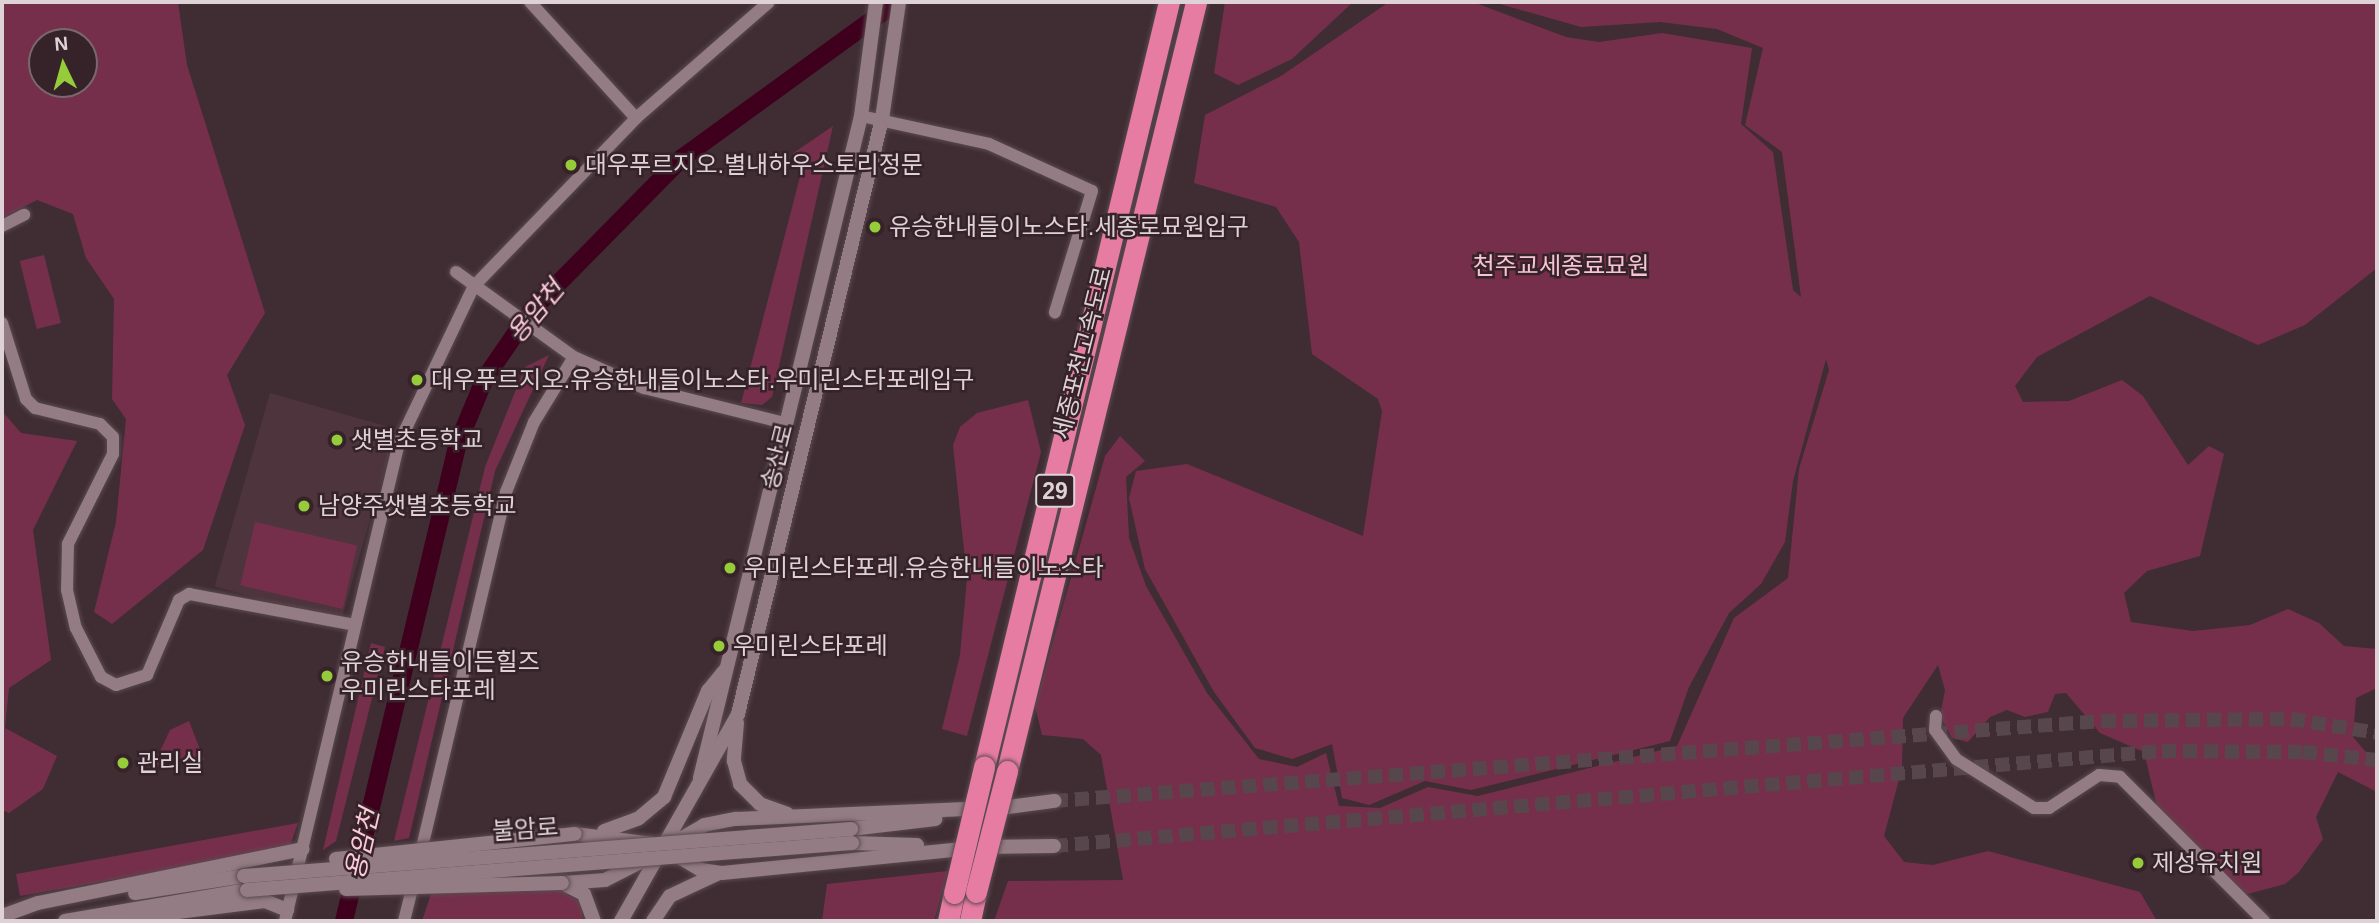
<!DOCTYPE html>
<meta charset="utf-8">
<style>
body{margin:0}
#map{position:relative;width:2379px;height:923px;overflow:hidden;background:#3f2d33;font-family:Arial,"Noto Sans KR",sans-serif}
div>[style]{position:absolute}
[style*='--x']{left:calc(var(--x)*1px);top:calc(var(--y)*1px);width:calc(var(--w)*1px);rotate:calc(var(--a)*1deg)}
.built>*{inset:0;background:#4e343d;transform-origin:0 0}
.green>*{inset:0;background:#762f4b;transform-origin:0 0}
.river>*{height:18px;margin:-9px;padding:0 9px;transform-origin:9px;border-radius:9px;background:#3e001d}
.tertiary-tunnel>*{height:14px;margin-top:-7px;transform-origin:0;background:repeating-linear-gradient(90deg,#57464b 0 14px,transparent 0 21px)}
.roads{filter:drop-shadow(0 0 2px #5a4a4f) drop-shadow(0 0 2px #5a4a4f)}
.minor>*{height:12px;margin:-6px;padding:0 6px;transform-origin:6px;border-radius:6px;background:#937c83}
.tertiary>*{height:14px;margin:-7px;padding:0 7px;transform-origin:7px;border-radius:7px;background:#937c83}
.motorway>*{height:21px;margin:-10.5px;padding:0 10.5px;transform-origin:10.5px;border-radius:10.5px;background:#e77ca3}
.bridges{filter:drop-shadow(0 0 2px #5a4a4f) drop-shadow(0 0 2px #5a4a4f)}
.tertiary-bridge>*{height:14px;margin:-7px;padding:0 7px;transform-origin:7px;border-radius:7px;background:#937c83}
.motorway-bridge>*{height:21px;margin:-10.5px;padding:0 10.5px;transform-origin:10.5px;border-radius:10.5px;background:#e77ca3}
.dots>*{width:19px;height:19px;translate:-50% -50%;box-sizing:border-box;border:4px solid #352329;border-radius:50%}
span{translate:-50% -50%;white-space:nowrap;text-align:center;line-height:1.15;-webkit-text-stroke:5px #352329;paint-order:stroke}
.shield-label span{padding:2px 5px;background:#352329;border:2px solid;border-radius:5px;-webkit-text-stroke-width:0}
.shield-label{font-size:23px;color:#ded2d6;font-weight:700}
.poi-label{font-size:24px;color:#ded2d6}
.left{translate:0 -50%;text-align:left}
.park-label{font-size:24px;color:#f7c4d4}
.street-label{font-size:24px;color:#ded2d6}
.water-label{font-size:26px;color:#fdcada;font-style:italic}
.frame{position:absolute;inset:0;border:4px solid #ded2d6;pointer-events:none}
.north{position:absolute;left:28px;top:28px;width:70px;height:70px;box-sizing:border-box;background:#352329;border:2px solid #79696e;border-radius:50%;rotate:355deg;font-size:19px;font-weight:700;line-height:28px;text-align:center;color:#ded2d6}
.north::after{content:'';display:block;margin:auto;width:24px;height:32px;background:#96cc39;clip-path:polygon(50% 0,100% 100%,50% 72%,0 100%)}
</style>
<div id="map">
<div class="built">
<i style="left:270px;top:393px;width:131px;height:201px;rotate:16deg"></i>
</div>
<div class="green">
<i style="clip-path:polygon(evenodd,2px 2px,178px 2px,187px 65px,265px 313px,227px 375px,245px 425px,203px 550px,112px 624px,94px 612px,116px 522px,126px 419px,112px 399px,114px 299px,86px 258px,73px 214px,37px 200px,2px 218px,2px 2px,42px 42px,84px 42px,84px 84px,42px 84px,42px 42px)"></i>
<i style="clip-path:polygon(1225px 2px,1353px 2px,1292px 59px,1238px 85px,1214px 73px)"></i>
<i style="clip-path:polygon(1389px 2px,1473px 2px,1566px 37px,1599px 42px,1662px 33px,1752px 48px,1741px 124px,1773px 152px,1793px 290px,1801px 297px,1782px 152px,1745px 125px,1763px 48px,1717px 29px,1660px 22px,1581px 27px,1493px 2px,2377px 2px,2377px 268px,2305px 325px,2258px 345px,2150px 296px,2037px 357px,2015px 386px,2023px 402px,2069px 401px,2122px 380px,2143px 396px,2188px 465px,2209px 446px,2224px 454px,2200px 556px,2147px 571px,2124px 593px,2131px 622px,2193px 631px,2250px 625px,2288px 609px,2319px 623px,2344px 646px,2377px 649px,2377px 688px,2356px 698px,2353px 737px,2377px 765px,2377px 792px,2338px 772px,2316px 817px,2323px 839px,2299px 872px,2285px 884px,2240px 896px,2158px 811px,2144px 752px,2100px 733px,2066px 693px,2055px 694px,2048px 712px,2025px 717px,2007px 710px,1990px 717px,1968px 742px,1952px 738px,1940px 716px,1945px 690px,1938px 665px,1903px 718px,1902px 768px,1884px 836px,1904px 862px,1933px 865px,1988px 851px,2140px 892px,2157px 921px,994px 921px,1008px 881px,1123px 880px,1101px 755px,1083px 739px,1042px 735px,1035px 706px,1105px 456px,1120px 436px,1145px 461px,1126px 477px,1129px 538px,1146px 586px,1207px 693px,1259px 759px,1297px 767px,1326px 753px,1339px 806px,1380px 808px,1428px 787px,1478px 796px,1677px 746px,1734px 618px,1788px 578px,1799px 469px,1829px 370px,1826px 359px,1793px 481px,1785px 542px,1761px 584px,1729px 613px,1689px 687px,1670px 741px,1471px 790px,1425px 781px,1369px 805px,1342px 798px,1332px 744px,1292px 759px,1255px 748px,1214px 692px,1145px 569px,1129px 498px,1136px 471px,1187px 464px,1363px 536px,1382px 411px,1378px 399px,1312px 354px,1299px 242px,1276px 207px,1194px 183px,1205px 115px,1281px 76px)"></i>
<i style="clip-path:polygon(833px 126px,772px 397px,762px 405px,741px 403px,806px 154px,792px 154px)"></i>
<i style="left:44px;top:255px;width:70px;height:25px;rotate:76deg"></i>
<i style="clip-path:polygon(549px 355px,495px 471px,409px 838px,394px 841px,485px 467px,525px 367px)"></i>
<i style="clip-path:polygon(1028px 400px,1041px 452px,967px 736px,942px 729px,960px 655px,967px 579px,953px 445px,960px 427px,977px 413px)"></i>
<i style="clip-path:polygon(2px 411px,21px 433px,77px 441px,33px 530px,51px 660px,9px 688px,5px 728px,57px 756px,43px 789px,9px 813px,2px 810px)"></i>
<i style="left:255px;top:522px;width:105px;height:65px;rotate:13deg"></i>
<i style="clip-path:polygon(371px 643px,385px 647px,336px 841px,323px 850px)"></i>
<i style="clip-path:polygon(189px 721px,204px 760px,153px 766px,170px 730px)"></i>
<i style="clip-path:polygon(298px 823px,290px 846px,272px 852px,20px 896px,16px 874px)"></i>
<i style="clip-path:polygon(948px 871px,934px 921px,822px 921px,827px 884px)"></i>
<i style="clip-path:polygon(556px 888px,581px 902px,583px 921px,422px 921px,431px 894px)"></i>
</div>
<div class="river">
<i style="--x:344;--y:921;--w:491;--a:-76.6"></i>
<i style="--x:458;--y:443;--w:70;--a:-67.4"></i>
<i style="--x:485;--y:378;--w:81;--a:-55.5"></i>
<i style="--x:531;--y:311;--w:215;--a:-45.4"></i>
<i style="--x:682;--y:158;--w:266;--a:-36"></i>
</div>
<div class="tertiary-tunnel">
<i style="--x:1054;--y:801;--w:1051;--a:-4.37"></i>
<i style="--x:2102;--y:721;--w:189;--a:-0.6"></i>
<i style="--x:2291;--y:719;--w:87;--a:9.2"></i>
<i style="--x:1054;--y:846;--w:1112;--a:-4.9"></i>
<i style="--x:2162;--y:751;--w:141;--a:0.4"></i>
<i style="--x:2303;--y:752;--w:74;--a:6.2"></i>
</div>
<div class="roads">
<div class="minor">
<i style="--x:530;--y:2;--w:157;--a:47.6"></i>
<i style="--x:861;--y:116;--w:131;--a:12.3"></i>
<i style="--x:989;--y:144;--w:113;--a:24.5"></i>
<i style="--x:1092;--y:191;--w:127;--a:107"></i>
<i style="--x:2;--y:226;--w:25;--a:-27"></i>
<i style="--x:456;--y:272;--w:145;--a:35.8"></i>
<i style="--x:2;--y:323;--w:80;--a:72.5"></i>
<i style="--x:26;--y:399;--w:13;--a:45"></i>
<i style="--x:35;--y:408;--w:67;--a:13.8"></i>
<i style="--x:100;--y:424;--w:18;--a:45"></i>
<i style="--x:113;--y:437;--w:17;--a:90"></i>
<i style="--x:113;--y:454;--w:101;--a:116.6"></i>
<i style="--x:68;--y:544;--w:46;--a:91.2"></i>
<i style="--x:67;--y:590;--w:39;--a:77"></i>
<i style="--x:76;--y:628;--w:55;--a:63"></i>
<i style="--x:101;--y:677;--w:17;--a:28"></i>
<i style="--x:116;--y:685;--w:33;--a:-18"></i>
<i style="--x:147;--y:675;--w:82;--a:-66.9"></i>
<i style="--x:179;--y:600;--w:12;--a:-31"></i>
<i style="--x:189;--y:594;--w:169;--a:10.6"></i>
<i style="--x:1936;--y:716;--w:14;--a:94"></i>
<i style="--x:1935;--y:730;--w:36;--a:54"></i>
<i style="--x:1956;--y:759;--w:92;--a:32.1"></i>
<i style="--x:2034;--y:808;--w:15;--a:0"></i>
<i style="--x:2049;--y:808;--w:60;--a:-33.4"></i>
<i style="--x:2099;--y:775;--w:21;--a:5"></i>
<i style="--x:2120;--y:777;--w:204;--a:45"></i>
<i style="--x:420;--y:856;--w:374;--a:-76.7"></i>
<i style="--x:506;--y:492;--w:75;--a:-68.2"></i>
<i style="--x:534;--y:422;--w:76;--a:-58.4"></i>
<i style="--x:574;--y:357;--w:77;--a:23.9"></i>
<i style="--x:644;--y:388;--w:144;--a:14"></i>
<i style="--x:285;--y:921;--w:491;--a:-76.6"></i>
<i style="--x:399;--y:443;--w:174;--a:-64.5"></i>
<i style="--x:474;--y:286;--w:233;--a:-46"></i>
<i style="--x:636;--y:118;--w:176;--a:-41.1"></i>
<i style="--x:404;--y:921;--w:41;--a:-76"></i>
</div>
<div class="tertiary">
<i style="--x:737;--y:723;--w:38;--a:95"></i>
<i style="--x:734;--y:761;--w:24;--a:75"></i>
<i style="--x:740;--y:784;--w:28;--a:45"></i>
<i style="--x:760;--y:804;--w:29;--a:20"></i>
<i style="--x:700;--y:778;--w:681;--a:-76.33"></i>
<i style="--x:861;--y:116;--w:115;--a:-82.5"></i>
<i style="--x:993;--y:809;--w:62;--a:-7.5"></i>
<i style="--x:851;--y:829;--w:85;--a:-6.8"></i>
<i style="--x:604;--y:831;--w:37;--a:-20"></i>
<i style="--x:639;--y:818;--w:33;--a:-40"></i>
<i style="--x:664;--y:797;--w:115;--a:-67.5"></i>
<i style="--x:708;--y:691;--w:26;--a:-51"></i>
<i style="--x:575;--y:834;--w:78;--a:7.4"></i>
<i style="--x:852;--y:843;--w:65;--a:1.8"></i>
<i style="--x:670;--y:845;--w:39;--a:-30"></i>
<i style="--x:704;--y:825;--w:33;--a:-11"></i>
<i style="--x:736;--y:819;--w:247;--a:-2.5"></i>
<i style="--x:980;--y:847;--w:74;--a:-0.8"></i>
<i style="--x:671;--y:852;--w:35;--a:31"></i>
<i style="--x:701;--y:870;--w:21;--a:8"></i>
<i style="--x:722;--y:873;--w:252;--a:-5.7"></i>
<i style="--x:562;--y:883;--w:43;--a:-4"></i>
<i style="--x:605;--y:880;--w:46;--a:-27.1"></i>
<i style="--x:566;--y:885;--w:20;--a:27"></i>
<i style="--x:584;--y:894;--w:29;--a:70"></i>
<i style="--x:135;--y:893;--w:110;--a:-8.9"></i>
<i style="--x:2;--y:916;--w:38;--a:-20"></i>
<i style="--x:38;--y:903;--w:270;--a:-11.5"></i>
<i style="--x:65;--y:921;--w:185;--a:-9.7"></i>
<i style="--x:107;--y:921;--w:159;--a:-7.2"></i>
<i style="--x:265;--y:901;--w:24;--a:22"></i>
<i style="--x:621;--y:921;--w:238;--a:-60.5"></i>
<i style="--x:738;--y:714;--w:612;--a:-76.4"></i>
<i style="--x:882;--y:119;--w:118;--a:-81.7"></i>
<i style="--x:653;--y:921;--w:30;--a:-56"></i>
<i style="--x:670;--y:896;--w:52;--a:-25.1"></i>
</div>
<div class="motorway">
<i style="--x:984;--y:767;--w:787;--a:-76.41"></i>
<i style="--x:1007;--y:771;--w:792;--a:-76.19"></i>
<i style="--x:948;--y:921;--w:29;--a:-78"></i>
<i style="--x:970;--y:921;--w:30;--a:-78"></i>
</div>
</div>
<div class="bridges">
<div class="tertiary-bridge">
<i style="--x:336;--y:859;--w:240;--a:-6"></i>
<i style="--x:244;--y:876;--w:609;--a:-4.43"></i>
<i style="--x:346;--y:889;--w:216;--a:-1.6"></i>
<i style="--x:247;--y:890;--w:607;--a:-4.44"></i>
</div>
<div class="motorway-bridge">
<i style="--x:976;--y:892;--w:125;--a:-75.6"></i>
<i style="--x:954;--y:893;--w:130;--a:-76.6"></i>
</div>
</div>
<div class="dots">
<i style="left:571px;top:165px;background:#96cc39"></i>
<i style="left:875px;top:227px;background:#96cc39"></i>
<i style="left:417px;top:380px;background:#96cc39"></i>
<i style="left:337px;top:440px;background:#96cc39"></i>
<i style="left:304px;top:506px;background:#96cc39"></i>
<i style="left:730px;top:568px;background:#96cc39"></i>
<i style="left:719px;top:646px;background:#96cc39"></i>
<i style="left:327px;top:676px;background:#96cc39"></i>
<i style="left:123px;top:763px;background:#96cc39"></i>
<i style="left:2138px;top:863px;background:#96cc39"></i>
</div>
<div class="shield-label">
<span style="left:1055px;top:491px">29</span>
</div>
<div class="poi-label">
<span class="left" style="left:585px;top:165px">대우푸르지오.별내하우스토리정문</span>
<span class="left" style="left:889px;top:227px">유승한내들이노스타.세종로묘원입구</span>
<span class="left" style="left:431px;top:380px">대우푸르지오.유승한내들이노스타.우미린스타포레입구</span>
<span class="left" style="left:351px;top:440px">샛별초등학교</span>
<span class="left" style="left:318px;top:506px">남양주샛별초등학교</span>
<span class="left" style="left:744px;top:568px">우미린스타포레.유승한내들이노스타</span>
<span class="left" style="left:733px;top:646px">우미린스타포레</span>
<span class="left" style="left:341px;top:676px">유승한내들이든힐즈<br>우미린스타포레</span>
<span class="left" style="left:137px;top:763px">관리실</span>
<span class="left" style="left:2152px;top:863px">제성유치원</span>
</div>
<div class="park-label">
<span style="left:1561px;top:266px">천주교세종료묘원</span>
</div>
<div class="street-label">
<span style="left:1082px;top:353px;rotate:-76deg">세종포천고속도로</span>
<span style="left:777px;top:457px;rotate:-76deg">송산로</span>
<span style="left:525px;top:829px;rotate:-4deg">불암로</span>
</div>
<div class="water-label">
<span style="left:536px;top:312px;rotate:-50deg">용암천</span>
<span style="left:363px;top:844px;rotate:-77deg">용암천</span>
</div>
<div class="frame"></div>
<div class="north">N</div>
</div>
